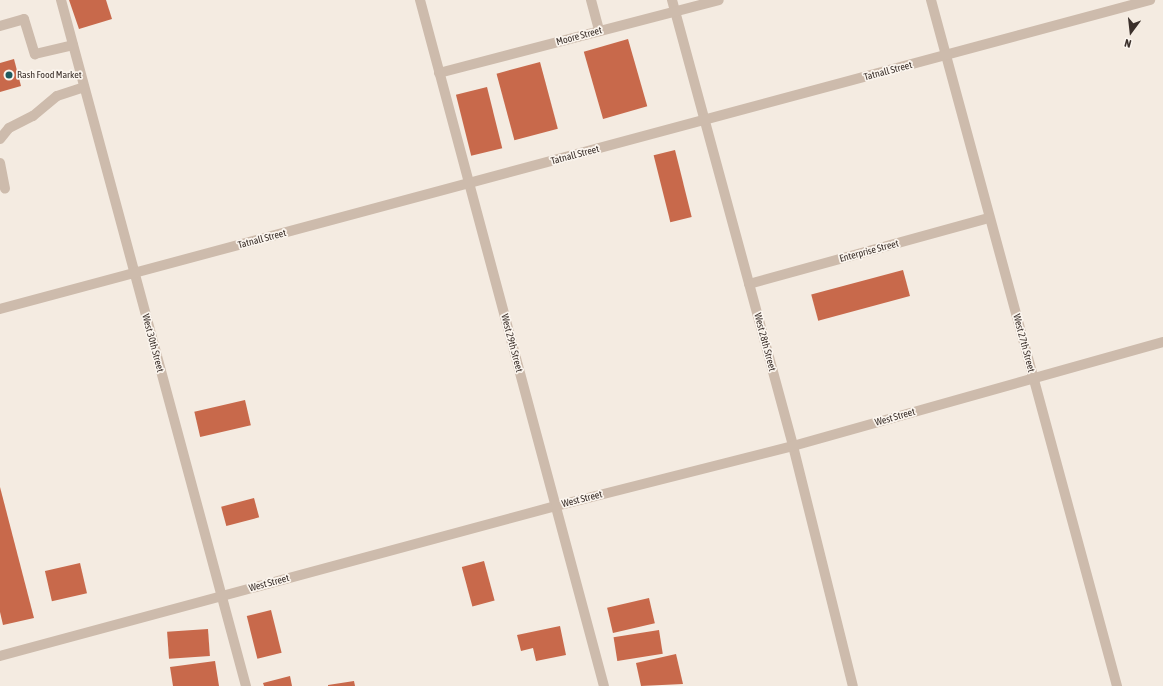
<!DOCTYPE html>
<style>
body{margin:0}
#map{position:relative;width:1163px;height:686px;overflow:hidden;background:#f4ebe1;font-family:"Asap Condensed",sans-serif}
div>[style]{position:absolute}
[style*='--x']{left:calc(var(--x)*1px);top:calc(var(--y)*1px);width:calc(var(--w)*1px);rotate:calc(var(--a)*1deg)}
.building>*{inset:0;background:#c8694b;transform-origin:0 0}
.lane>*{height:10px;margin:-5px;padding:0 5px;transform-origin:5px;border-radius:5px;background:#cdbbac}
.street>*{height:10px;margin:-5px;padding:0 5px;transform-origin:5px;border-radius:5px;background:#cdbbac}
.dots>*{width:11px;height:11px;translate:-50% -50%;box-sizing:border-box;border:2px solid #fbf5ee;border-radius:50%}
span{translate:-50% -50%;white-space:nowrap;text-align:center;line-height:1.15;-webkit-text-stroke:3.5px #fbf5ee;paint-order:stroke}
.street-label{font-size:10px;color:#3b302b}
.poi-label{font-size:10px;color:#3b302b}
.left{translate:0 -50%;text-align:left}
.north{position:absolute;left:1111px;top:12px;width:40px;height:40px;-webkit-text-stroke:3px #fbf5ee;paint-order:stroke;rotate:195deg;font-size:11px;font-weight:700;line-height:16px;text-align:center;color:#3b302b}
.north::after{content:'';display:block;margin:auto;width:14px;height:18px;background:#3b302b;clip-path:polygon(50% 0,100% 100%,50% 72%,0 100%)}
</style>
<div id="map">
<div class="building">
<i style="clip-path:polygon(69px 0,106px 0,112px 19px,79px 29px)"></i>
<i style="left:628px;top:39px;width:70px;height:46px;rotate:74deg"></i>
<i style="clip-path:polygon(14px 59px,21px 86px,0 92px,0 63px)"></i>
<i style="left:540px;top:62px;width:69px;height:45px;rotate:75deg"></i>
<i style="left:487px;top:87px;width:63px;height:32px;rotate:76deg"></i>
<i style="left:675px;top:150px;width:69px;height:22px;rotate:76deg"></i>
<i style="left:903px;top:270px;width:27px;height:95px;rotate:75deg"></i>
<i style="left:245px;top:400px;width:26px;height:52px;rotate:77deg"></i>
<i style="clip-path:polygon(0 487px,34px 618px,3px 625px,0 612px)"></i>
<i style="left:254px;top:498px;width:20px;height:34px;rotate:75deg"></i>
<i style="left:484px;top:561px;width:41px;height:23px;rotate:75deg"></i>
<i style="left:80px;top:563px;width:31px;height:36px;rotate:77deg"></i>
<i style="left:649px;top:598px;width:26px;height:43px;rotate:77deg"></i>
<i style="left:271px;top:610px;width:44px;height:25px;rotate:76deg"></i>
<i style="clip-path:polygon(560px 626px,566px 655px,536px 661px,533px 648px,521px 651px,517px 635px)"></i>
<i style="left:208px;top:629px;width:27px;height:41px;rotate:86deg"></i>
<i style="left:659px;top:630px;width:24px;height:46px;rotate:81deg"></i>
<i style="clip-path:polygon(676px 654px,683px 684px,641px 686px,636px 663px)"></i>
<i style="clip-path:polygon(215px 661px,219px 686px,173px 686px,170px 667px)"></i>
<i style="clip-path:polygon(290px 676px,292px 686px,264px 686px,263px 683px)"></i>
<i style="clip-path:polygon(354px 681px,355px 686px,328px 686px,328px 685px)"></i>
</div>
<div class="lane">
<i style="--x:0;--y:26;--w:25;--a:-16"></i>
<i style="--x:24;--y:19;--w:37;--a:73"></i>
<i style="--x:35;--y:54;--w:39;--a:-13"></i>
<i style="--x:0;--y:139;--w:14;--a:-51"></i>
<i style="--x:9;--y:128;--w:27;--a:-27"></i>
<i style="--x:33;--y:116;--w:31;--a:-40"></i>
<i style="--x:57;--y:96;--w:28;--a:-18"></i>
<i style="--x:0;--y:163;--w:26;--a:79"></i>
</div>
<div class="street">
<i style="--x:61;--y:0;--w:711;--a:74.91"></i>
<i style="--x:420;--y:0;--w:710;--a:74.99"></i>
<i style="--x:591;--y:0;--w:31;--a:75"></i>
<i style="--x:672;--y:0;--w:462;--a:74.8"></i>
<i style="--x:793;--y:446;--w:247;--a:76"></i>
<i style="--x:931;--y:0;--w:711;--a:74.83"></i>
<i style="--x:439;--y:73;--w:289;--a:-14.6"></i>
<i style="--x:749;--y:284;--w:249;--a:-15.4"></i>
<i style="--x:0;--y:309;--w:1191;--a:-15.04"></i>
<i style="--x:0;--y:656;--w:576;--a:-15.1"></i>
<i style="--x:556;--y:506;--w:244;--a:-14.2"></i>
<i style="--x:793;--y:446;--w:384;--a:-15.7"></i>
</div>
<div class="dots">
<i style="left:9px;top:75px;background:#1f5a5e"></i>
</div>
<div class="street-label">
<span style="left:579px;top:36px;rotate:-15deg">Moore Street</span>
<span style="left:888px;top:71px;rotate:-15deg">Tatnall Street</span>
<span style="left:575px;top:155px;rotate:-15deg">Tatnall Street</span>
<span style="left:262px;top:239px;rotate:-15deg">Tatnall Street</span>
<span style="left:869px;top:251px;rotate:-15deg">Enterprise Street</span>
<span style="left:765px;top:342px;rotate:75deg">West 28th Street</span>
<span style="left:153px;top:343px;rotate:75deg">West 30th Street</span>
<span style="left:512px;top:343px;rotate:75deg">West 29th Street</span>
<span style="left:1024px;top:343px;rotate:75deg">West 27th Street</span>
<span style="left:895px;top:417px;rotate:-16deg">West Street</span>
<span style="left:582px;top:499px;rotate:-14deg">West Street</span>
<span style="left:269px;top:583px;rotate:-15deg">West Street</span>
</div>
<div class="poi-label">
<span class="left" style="left:17px;top:75px">Rash Food Market</span>
</div>
<div class="north">N</div>
</div>
